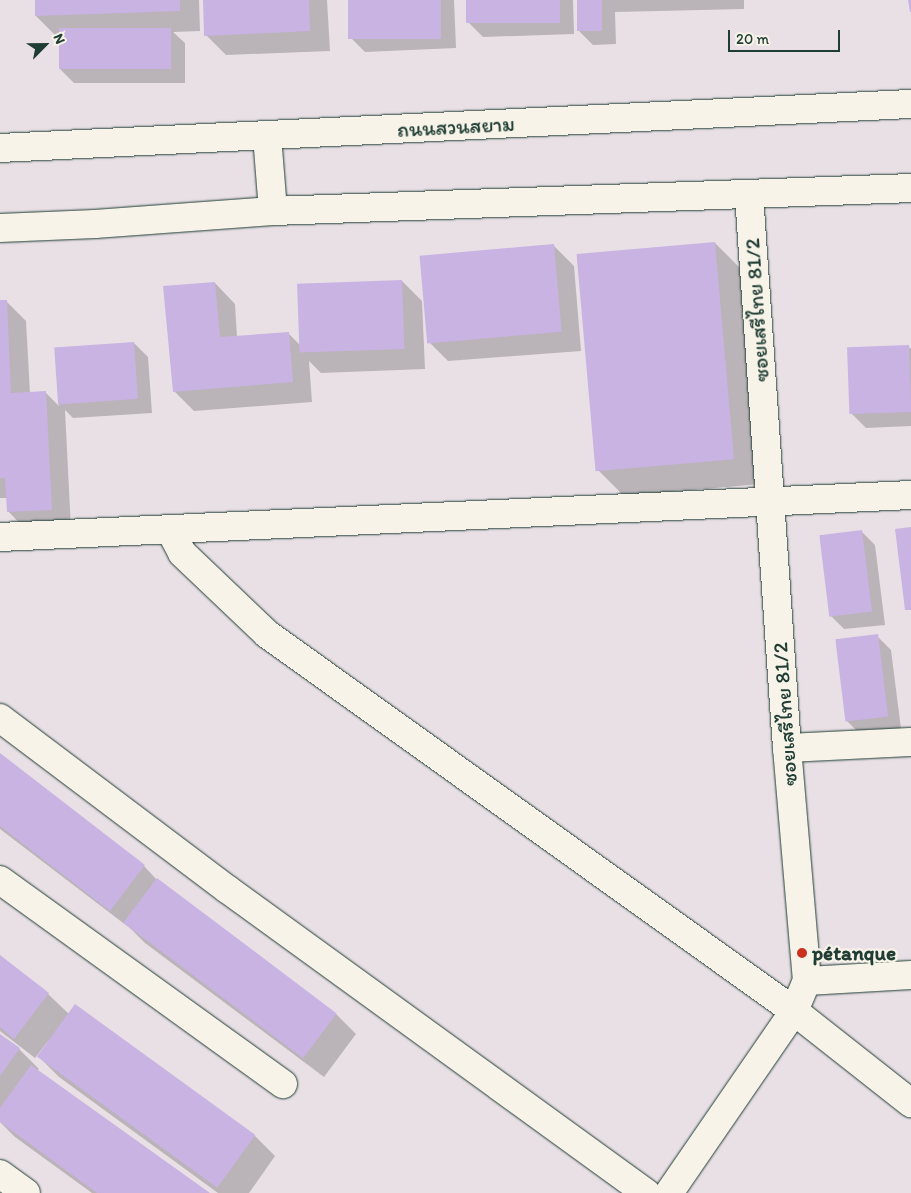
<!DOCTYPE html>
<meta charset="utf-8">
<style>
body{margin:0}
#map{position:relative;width:911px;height:1193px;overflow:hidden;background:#e9e0e6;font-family:Itim,"Playpen Sans Thai",sans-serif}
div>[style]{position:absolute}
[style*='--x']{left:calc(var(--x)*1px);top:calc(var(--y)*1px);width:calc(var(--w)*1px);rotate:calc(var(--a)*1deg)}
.shadow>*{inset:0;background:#0003}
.building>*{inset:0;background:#c9b3e3;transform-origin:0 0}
.roads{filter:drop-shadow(0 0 1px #1f3d34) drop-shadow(0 0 1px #1f3d34)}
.street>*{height:28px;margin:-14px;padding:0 14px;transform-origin:14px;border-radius:14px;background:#f7f3e8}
.secondary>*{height:28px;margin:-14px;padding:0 14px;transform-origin:14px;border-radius:14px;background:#f7f3e8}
.dots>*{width:14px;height:14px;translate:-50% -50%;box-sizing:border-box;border:2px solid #f7f3e8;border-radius:50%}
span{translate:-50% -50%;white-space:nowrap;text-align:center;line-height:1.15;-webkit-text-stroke:4.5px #f7f3e8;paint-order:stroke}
.street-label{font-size:21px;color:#1f3d34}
.poi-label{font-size:21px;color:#1f3d34;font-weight:700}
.left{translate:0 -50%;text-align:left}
.north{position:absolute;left:20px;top:20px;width:50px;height:50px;-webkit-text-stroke:4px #f7f3e8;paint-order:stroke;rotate:67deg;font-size:14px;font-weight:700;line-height:20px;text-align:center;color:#1f3d34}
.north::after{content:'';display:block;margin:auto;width:18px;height:22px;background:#1f3d34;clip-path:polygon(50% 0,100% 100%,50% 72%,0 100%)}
.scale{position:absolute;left:728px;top:30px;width:112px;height:22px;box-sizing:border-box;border:2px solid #1f3d34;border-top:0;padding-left:6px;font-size:15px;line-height:18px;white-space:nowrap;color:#1f3d34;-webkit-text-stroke:4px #f7f3e8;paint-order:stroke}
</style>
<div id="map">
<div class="shadow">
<i style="clip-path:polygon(36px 0,199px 0,200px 31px,173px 32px,185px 43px,185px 83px,74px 83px,60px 69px,60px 36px,56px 36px,36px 16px)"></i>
<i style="clip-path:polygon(204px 0,327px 0,330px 51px,226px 55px,206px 35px)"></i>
<i style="clip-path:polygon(349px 0,454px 0,456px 48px,365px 52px,351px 38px)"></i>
<i style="clip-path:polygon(468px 0,573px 0,574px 34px,483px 37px,469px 23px)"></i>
<i style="clip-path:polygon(578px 0,744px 0,744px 9px,615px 12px,616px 44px,593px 45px,579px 31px)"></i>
<i style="clip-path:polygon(715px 243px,740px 268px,760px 484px,624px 496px,599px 471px)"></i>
<i style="clip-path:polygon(554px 246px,574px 266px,581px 351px,448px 361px,428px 341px)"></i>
<i style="clip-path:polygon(402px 281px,422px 301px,425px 369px,321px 373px,309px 361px,312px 402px,194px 411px,174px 391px,215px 283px,235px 304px,237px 337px,288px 333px,301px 346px)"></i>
<i style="clip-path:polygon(0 301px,6px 301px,26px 321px,30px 393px,45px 392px,59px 406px,55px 348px,134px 343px,148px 357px,152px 413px,73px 418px,65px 410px,71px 529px,28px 532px,8px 511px,8px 498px,0 498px)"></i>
<i style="clip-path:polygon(909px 347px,911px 349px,911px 426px,866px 428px,852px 414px)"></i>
<i style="clip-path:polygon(861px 531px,875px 545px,885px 625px,844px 629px,830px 615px)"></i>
<i style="clip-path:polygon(877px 636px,891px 650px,901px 729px,860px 734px,846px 720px)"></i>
<i style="clip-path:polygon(0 755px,144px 866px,158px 881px,336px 1014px,356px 1034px,324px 1077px,145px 943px,131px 929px,0 829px)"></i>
<i style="clip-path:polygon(0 956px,48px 994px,69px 1014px,255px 1136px,275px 1156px,249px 1193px,218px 1193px,59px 1077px,39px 1057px,50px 1042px,48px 1041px,35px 1058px,0 1031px)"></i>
<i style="clip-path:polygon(0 1035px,19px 1049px,39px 1069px,37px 1071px,207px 1193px,92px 1193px,15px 1137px,0 1122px)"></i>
</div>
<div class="building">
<i style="clip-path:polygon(35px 0,180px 0,180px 11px,35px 16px)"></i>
<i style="clip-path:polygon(203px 0,309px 0,310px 31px,204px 36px)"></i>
<i style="left:348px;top:0;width:93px;height:39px"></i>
<i style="left:466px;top:0;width:94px;height:23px"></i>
<i style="left:577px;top:0;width:25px;height:31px"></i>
<i style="clip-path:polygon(908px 0,911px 0,911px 12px,910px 12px)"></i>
<i style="left:59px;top:28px;width:112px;height:41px"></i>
<i style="left:715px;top:242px;width:218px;height:139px;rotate:85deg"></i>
<i style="left:554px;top:244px;width:88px;height:135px;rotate:85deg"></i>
<i style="left:402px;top:280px;width:69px;height:105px;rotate:88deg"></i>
<i style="clip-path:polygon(215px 282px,220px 337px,289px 332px,293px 382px,173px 392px,163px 286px)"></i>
<i style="clip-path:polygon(0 300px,7px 300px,11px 393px,46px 391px,52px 510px,7px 512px,5px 478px,0 478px)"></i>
<i style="left:134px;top:342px;width:57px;height:80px;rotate:86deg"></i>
<i style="left:909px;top:345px;width:67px;height:62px;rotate:88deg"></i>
<i style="clip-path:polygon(911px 527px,911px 610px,905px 610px,895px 529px)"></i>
<i style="left:862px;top:530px;width:82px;height:43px;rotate:83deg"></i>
<i style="left:878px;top:634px;width:83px;height:43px;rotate:83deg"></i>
<i style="clip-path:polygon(0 753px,145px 865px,110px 911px,0 826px)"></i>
<i style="left:157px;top:878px;width:225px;height:56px;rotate:37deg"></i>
<i style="clip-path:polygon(0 955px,49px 993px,14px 1039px,0 1027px)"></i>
<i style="left:75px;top:1004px;width:223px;height:65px;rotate:36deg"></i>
<i style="clip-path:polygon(0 1034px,20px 1048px,0 1076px)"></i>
<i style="clip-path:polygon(31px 1065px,210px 1193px,97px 1193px,0 1122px,0 1108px)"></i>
</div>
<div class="roads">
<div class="street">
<i style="--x:170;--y:530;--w:26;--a:62"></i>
<i style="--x:182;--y:553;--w:117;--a:43.6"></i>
<i style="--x:267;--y:634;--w:648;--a:35.58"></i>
<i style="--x:794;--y:1011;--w:149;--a:38.2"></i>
<i style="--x:0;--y:537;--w:912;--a:-2.64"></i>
<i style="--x:0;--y:718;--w:284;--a:37"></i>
<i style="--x:227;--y:889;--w:518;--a:35.96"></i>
<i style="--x:787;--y:748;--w:124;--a:-2.8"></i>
<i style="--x:0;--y:880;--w:349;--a:35.8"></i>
<i style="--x:807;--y:981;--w:104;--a:-3.3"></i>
<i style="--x:0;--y:1174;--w:32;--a:36"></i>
<i style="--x:669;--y:1193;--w:221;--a:-55.5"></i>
<i style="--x:794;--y:1011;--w:33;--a:-67"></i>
<i style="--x:807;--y:981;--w:234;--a:-94.9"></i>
<i style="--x:787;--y:748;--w:554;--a:-93.93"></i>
</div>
<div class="secondary">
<i style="--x:267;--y:136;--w:75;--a:85.4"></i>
<i style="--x:0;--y:148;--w:912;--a:-2.77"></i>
<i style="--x:0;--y:228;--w:95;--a:-2.4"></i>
<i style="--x:95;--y:224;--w:178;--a:-4.2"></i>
<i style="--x:273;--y:211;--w:638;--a:-2.06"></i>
</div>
</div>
<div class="dots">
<i style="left:802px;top:953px;background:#c8321e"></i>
</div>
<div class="street-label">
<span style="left:456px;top:127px;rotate:-3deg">ถนนสวนสยาม</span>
<span style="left:757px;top:310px;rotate:-94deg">ซอยเสรีไทย 81/2</span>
<span style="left:785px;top:714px;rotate:-94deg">ซอยเสรีไทย 81/2</span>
</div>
<div class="poi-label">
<span class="left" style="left:812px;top:953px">pétanque</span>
</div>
<div class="north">N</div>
<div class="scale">20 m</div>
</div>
